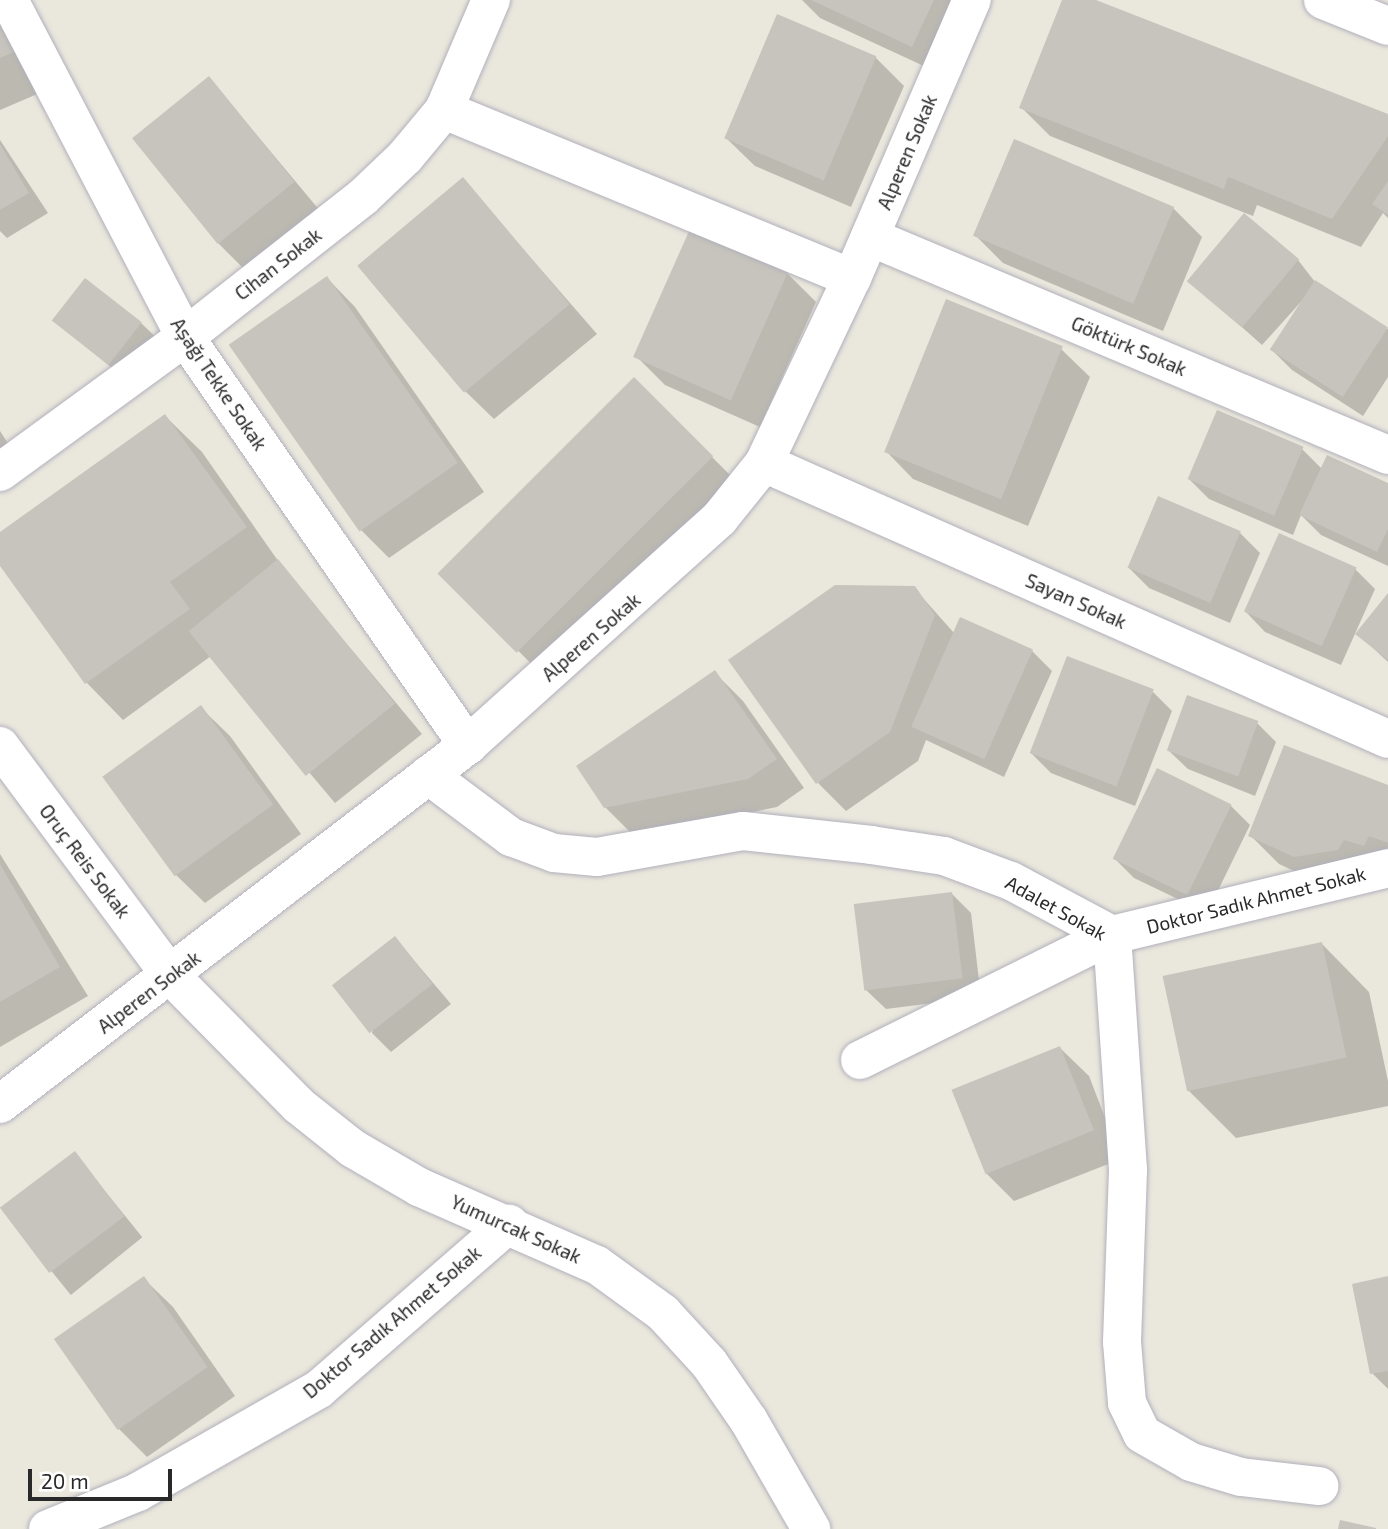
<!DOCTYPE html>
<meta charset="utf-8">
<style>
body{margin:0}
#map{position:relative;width:1388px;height:1529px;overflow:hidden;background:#eae8dd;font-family:"Exo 2",sans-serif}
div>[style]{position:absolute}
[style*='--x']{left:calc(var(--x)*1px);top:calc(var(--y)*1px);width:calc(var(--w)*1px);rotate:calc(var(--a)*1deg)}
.shadow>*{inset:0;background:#0003;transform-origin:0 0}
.building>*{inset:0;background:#c6c4bc;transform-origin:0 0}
.roads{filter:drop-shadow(0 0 2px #b2b0bc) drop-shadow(0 0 2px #b2b0bc)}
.minor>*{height:38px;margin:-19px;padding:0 19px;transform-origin:19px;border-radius:19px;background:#fff}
span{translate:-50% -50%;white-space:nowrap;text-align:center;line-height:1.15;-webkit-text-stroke:5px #fff;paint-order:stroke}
.street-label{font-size:19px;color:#292929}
.scale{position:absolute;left:28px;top:1469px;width:144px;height:32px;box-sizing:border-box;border:4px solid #292929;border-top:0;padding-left:9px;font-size:21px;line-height:24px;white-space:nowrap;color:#292929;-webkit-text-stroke:5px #fff;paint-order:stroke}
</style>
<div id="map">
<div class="shadow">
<i style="clip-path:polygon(0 0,49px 89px,0 110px)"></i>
<i style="clip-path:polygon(802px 0,976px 0,941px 74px,820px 18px)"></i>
<i style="clip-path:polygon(1064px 0,1091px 0,1388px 116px,1388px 218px,1383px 213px,1361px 247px,1257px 205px,1253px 216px,1050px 136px,1021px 107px)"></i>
<i style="clip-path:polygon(875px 57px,904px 86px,851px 207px,755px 166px,726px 138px)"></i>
<i style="clip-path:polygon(209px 78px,321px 212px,246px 271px,218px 243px)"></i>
<i style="clip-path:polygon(0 140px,48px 213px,7px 238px,0 231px)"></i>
<i style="clip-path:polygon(1015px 141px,1173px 208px,1202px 237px,1163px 331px,1003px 263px,975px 235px)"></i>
<i style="clip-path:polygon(463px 180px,597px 334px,494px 419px,465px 391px)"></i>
<i style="clip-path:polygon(1298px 260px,1315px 282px,1388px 329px,1388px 377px,1363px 416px,1292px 370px,1272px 350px,1308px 294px,1262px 345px,1190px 281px)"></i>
<i style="clip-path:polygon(787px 273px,816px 302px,760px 427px,665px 385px,636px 356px)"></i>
<i style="clip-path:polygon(327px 278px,355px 307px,484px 492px,389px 558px,360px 529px)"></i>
<i style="clip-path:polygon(55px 321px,141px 323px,161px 342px,130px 383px)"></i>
<i style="clip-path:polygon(1061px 349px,1090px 377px,1028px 526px,913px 479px,885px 450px)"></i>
<i style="left:634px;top:379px;width:152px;height:274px;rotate:45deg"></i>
<i style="clip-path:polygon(165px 416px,202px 452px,281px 565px,422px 734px,335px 803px,211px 656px,123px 720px,87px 683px,0 563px,0 534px)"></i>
<i style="clip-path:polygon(0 431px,11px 448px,0 454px)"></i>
<i style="clip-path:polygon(1302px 449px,1322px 469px,1388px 485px,1388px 566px,1321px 535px,1301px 515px,1293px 535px,1209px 499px,1189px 479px)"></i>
<i style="clip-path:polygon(1159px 498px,1240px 533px,1260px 553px,1230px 623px,1149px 588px,1129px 568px)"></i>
<i style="clip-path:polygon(1355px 569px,1375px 589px,1341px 665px,1265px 632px,1246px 612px)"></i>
<i style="clip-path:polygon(914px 588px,954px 633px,1032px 651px,1052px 671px,1004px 777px,926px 740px,918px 761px,846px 811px,818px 783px)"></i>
<i style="clip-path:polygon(1388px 596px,1388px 662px,1358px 634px)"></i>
<i style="clip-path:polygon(714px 672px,743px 701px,804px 788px,777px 807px,634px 836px,605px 807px)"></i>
<i style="clip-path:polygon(1153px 692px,1172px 711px,1135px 806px,1051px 773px,1031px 753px)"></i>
<i style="clip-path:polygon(201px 708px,230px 736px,301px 834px,205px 903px,176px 875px)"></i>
<i style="clip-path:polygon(1257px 723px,1276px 742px,1255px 796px,1188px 769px,1168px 750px)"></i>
<i style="clip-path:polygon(1388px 787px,1388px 872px,1324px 885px,1279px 864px,1250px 835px)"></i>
<i style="clip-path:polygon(1230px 805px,1250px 825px,1207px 913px,1134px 878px,1114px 858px)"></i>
<i style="clip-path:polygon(0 854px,88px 996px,0 1047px)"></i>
<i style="clip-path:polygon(952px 894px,971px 913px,981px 997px,886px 1009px,866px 990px)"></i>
<i style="clip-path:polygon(395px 938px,451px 1004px,391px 1052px,372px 1033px)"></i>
<i style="clip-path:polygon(1321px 943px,1369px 992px,1388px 1081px,1388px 1106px,1236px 1138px,1188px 1090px)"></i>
<i style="clip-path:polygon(1060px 1048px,1089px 1076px,1121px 1159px,1014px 1201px,985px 1172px)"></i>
<i style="left:75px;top:1154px;width:107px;height:92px;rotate:51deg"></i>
<i style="clip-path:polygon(1388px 1278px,1388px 1389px,1372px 1373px)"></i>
<i style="clip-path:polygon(144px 1279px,173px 1307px,235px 1396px,147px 1457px,118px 1428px,56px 1339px)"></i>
</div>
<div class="building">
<i style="clip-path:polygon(811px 0,934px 0,912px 47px)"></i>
<i style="clip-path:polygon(1062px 0,1096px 0,1388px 114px,1388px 136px,1332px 219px,1228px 177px,1224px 189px,1019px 108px)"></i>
<i style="left:777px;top:14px;width:108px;height:135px;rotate:23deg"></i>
<i style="clip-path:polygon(0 20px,14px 52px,0 58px)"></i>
<i style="left:209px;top:76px;width:136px;height:99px;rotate:51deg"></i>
<i style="left:1014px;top:139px;width:174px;height:105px;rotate:23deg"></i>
<i style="clip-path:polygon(0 144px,29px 193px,0 210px)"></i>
<i style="left:463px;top:177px;width:166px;height:138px;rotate:50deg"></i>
<i style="clip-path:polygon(1388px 181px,1388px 215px,1372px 204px)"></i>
<i style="left:1244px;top:213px;width:72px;height:89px;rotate:40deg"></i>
<i style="left:690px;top:229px;width:107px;height:140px;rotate:24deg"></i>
<i style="left:327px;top:276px;width:228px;height:120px;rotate:55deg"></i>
<i style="left:85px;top:278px;width:72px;height:54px;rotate:38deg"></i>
<i style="left:1315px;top:280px;width:87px;height:83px;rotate:33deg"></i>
<i style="left:946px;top:299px;width:126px;height:165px;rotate:22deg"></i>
<i style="left:634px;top:377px;width:112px;height:278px;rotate:45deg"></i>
<i style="left:1217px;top:410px;width:94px;height:75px;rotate:23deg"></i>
<i style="clip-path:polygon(165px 414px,247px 527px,170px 582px,190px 609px,85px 684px,0 566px,0 532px)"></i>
<i style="clip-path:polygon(1327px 455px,1388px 483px,1388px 529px,1377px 552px,1299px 515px)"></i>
<i style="left:1158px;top:496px;width:90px;height:78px;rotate:23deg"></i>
<i style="left:1279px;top:533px;width:85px;height:86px;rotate:24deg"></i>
<i style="left:278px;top:559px;width:186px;height:115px;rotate:51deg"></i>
<i style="clip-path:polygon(835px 585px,915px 586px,935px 615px,890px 732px,816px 784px,728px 660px)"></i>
<i style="clip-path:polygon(1388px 593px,1388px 660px,1355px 634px)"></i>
<i style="left:960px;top:617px;width:80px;height:120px;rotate:24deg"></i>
<i style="left:1067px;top:656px;width:93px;height:104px;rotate:21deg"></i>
<i style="clip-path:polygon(715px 670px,777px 759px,748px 779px,604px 808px,576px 766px)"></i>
<i style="left:1187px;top:695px;width:76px;height:59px;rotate:20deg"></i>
<i style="left:201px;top:705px;width:123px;height:122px;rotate:54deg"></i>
<i style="clip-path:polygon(1284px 745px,1388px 785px,1388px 843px,1369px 836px,1364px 846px,1344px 840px,1338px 850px,1294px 857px,1248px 836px)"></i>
<i style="left:1157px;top:768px;width:83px;height:101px;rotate:26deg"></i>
<i style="clip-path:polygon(0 864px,60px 967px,0 1002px)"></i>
<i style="left:952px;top:892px;width:87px;height:99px;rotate:83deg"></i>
<i style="left:395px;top:936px;width:61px;height:80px;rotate:52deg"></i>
<i style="left:1322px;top:942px;width:118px;height:163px;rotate:78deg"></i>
<i style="left:1060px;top:1046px;width:91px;height:117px;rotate:68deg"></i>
<i style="left:75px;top:1151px;width:82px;height:94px;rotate:53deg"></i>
<i style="left:144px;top:1276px;width:111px;height:110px;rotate:55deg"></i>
<i style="clip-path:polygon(1388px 1276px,1388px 1371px,1370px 1374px,1352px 1284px)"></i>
<i style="clip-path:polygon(1340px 1520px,1376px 1528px,1376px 1529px,1338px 1529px)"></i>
</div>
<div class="roads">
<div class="minor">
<i style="--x:9;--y:0;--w:380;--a:62.4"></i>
<i style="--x:185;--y:337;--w:497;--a:55.3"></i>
<i style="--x:1323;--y:0;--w:70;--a:21.8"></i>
<i style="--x:444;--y:110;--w:441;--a:22.4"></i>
<i style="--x:870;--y:237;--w:562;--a:22.82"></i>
<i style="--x:764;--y:463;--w:682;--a:23.86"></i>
<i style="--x:0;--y:472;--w:229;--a:-36.1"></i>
<i style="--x:185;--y:337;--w:226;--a:-38.2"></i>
<i style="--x:363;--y:197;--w:58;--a:-43.6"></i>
<i style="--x:405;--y:157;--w:61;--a:-50.3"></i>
<i style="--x:444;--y:110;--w:120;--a:-66.9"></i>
<i style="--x:0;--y:746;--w:287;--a:53.4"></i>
<i style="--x:171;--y:976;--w:181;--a:45.4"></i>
<i style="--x:298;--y:1105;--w:69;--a:38.5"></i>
<i style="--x:352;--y:1148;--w:78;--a:30.2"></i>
<i style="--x:419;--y:1187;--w:194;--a:23.7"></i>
<i style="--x:597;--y:1265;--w:82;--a:36"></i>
<i style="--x:663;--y:1313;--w:68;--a:47.4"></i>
<i style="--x:709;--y:1363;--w:70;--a:55.4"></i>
<i style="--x:749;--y:1421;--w:125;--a:60.1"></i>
<i style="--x:428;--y:775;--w:104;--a:36.8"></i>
<i style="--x:511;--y:837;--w:46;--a:20.4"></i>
<i style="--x:554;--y:853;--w:43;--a:5.3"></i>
<i style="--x:597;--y:857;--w:148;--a:-10.1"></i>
<i style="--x:743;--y:831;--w:129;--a:6.2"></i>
<i style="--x:871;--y:845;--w:74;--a:8.6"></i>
<i style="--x:944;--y:856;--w:72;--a:20.5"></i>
<i style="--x:1011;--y:881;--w:115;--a:28.1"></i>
<i style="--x:1112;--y:935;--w:236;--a:86.1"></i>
<i style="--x:1128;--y:1170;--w:172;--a:92"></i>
<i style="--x:1122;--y:1342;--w:61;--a:85.3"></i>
<i style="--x:1127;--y:1403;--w:34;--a:64"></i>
<i style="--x:1142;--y:1434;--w:56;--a:29.7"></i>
<i style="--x:1191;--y:1462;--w:52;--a:16.7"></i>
<i style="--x:1241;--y:1477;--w:79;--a:6.6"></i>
<i style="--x:860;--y:1060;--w:281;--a:-26.4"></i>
<i style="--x:1112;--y:935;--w:284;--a:-13.6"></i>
<i style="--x:0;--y:1104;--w:590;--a:-37.49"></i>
<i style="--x:468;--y:745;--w:338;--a:-42"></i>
<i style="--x:719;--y:519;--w:72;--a:-51.2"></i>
<i style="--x:764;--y:463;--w:205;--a:-64.6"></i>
<i style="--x:852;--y:278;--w:303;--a:-66.7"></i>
<i style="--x:48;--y:1529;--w:97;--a:-22.3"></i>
<i style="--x:138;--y:1492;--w:208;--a:-29.6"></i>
<i style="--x:319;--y:1389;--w:252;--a:-41"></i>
</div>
</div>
<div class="street-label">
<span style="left:907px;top:152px;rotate:-67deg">Alperen Sokak</span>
<span style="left:278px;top:264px;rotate:-38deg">Cihan Sokak</span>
<span style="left:1129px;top:346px;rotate:23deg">Göktürk Sokak</span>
<span style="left:219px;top:384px;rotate:56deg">Aşağı Tekke Sokak</span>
<span style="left:1076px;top:601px;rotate:24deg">Sayan Sokak</span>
<span style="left:591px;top:637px;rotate:-41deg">Alperen Sokak</span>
<span style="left:85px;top:861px;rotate:53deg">Oruç Reis Sokak</span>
<span style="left:1256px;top:900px;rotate:-14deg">Doktor Sadık Ahmet Sokak</span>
<span style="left:1056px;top:908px;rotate:29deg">Adalet Sokak</span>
<span style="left:149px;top:992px;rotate:-37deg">Alperen Sokak</span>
<span style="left:516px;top:1229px;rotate:24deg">Yumurcak Sokak</span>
<span style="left:392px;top:1322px;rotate:-40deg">Doktor Sadık Ahmet Sokak</span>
</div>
<div class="scale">20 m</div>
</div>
